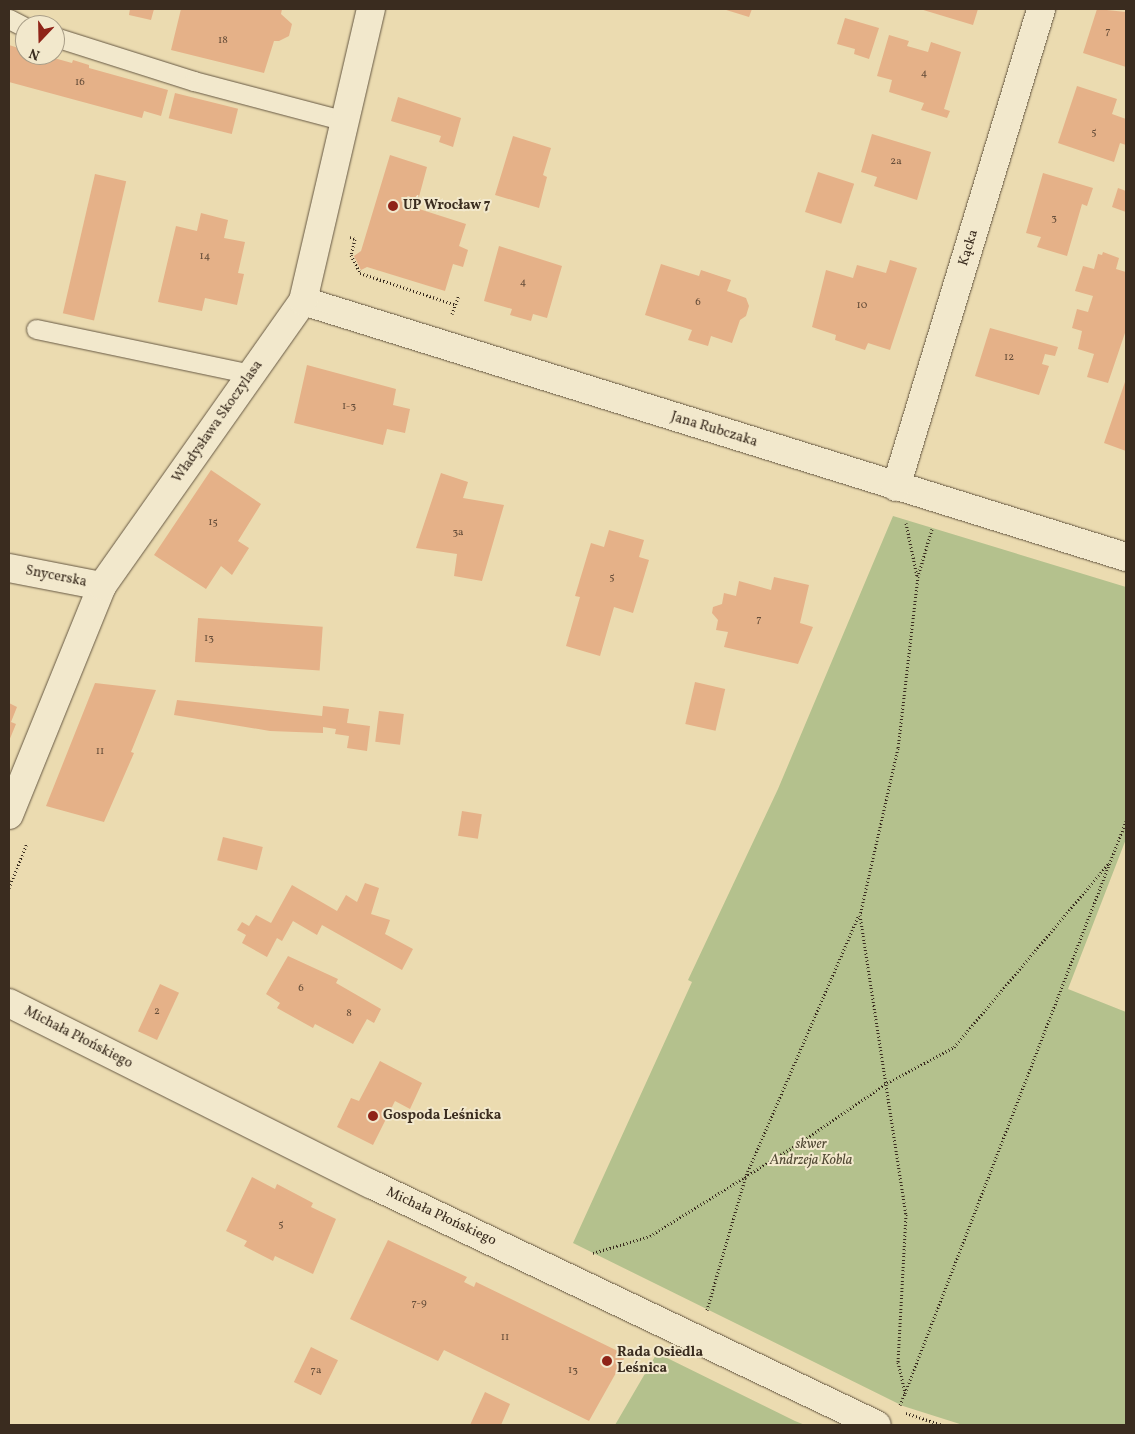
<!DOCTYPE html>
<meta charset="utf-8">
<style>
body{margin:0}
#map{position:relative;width:1135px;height:1434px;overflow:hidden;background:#ebdbb0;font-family:Vollkorn,serif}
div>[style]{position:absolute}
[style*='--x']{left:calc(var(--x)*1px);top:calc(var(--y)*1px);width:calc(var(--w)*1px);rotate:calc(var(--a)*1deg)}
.green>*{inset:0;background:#b4c18d}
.building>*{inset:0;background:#e5b188;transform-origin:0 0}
.path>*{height:3px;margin-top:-1.5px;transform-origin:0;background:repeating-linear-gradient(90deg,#3a2c1f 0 1px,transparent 0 3.5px)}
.roads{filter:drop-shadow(0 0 1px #665843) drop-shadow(0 0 1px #665843)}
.service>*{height:19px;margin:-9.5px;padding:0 9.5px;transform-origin:9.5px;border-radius:9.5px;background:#f2e8cc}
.minor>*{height:28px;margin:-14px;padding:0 14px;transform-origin:14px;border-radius:14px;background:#f2e8cc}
.dots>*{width:14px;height:14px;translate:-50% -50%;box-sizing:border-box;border:2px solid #f2e8cc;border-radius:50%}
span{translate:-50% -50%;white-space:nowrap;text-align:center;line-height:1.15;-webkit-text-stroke:4px #f2e8cc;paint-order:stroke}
.number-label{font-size:11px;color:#654d39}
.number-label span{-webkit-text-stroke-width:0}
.poi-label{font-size:14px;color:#3a2c1f;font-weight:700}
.left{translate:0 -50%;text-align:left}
.street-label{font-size:14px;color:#3a2c1f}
.park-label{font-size:14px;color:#524a35;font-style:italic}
.frame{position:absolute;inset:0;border:10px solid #3a2c1f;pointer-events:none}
.north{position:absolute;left:15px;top:15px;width:50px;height:50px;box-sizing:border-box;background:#f2e8cc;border:1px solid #a89d87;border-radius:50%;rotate:201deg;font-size:14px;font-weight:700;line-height:20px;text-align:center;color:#3a2c1f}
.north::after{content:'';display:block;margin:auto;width:18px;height:22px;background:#8f2418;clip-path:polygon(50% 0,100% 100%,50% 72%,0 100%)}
</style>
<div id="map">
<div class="green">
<i style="clip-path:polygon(893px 516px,1126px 587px,1126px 839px,1068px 989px,1126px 1012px,1126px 1425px,963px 1425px,903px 1406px,573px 1243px,692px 982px,688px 980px,778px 789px)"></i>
<i style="clip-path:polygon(657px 1353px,795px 1421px,805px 1425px,615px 1425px)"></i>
</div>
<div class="building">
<i style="clip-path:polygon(130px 9px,154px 9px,151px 20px,129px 15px)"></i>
<i style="clip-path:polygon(181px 9px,282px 9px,281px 14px,292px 24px,289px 36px,279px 41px,274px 41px,264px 73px,171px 50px)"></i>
<i style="clip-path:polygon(723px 9px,752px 9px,749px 17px)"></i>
<i style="clip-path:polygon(920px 9px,978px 9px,973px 25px)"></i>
<i style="clip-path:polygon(1097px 9px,1126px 12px,1126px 67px,1083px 53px)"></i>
<i style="clip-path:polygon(845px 18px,879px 28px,869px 59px,854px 54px,855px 49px,837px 44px)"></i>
<i style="clip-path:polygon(889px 35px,909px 41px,907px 46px,928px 52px,931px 42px,961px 52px,944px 109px,950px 111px,947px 118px,921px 110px,924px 103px,889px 92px,892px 80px,877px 76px)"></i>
<i style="clip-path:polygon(9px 45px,25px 50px,25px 55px,43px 55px,72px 63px,73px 60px,89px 65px,89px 68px,168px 90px,161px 116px,144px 111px,142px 118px,9px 82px)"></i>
<i style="clip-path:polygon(1077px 86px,1117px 99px,1112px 114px,1126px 119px,1126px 145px,1120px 143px,1114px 162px,1058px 143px)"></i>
<i style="left:175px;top:93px;width:65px;height:26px;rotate:14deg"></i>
<i style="clip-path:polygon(398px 97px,461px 118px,453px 147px,439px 142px,441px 136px,391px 121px)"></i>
<i style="clip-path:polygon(872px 134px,931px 152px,917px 200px,874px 186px,877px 177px,861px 172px)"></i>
<i style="clip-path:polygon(513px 136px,551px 148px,543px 175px,547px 177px,539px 208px,495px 195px)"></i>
<i style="clip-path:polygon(390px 155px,427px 167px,416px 208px,466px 224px,459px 246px,468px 250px,463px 267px,453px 264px,445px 291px,367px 267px,361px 270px,354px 256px,361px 251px)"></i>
<i style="left:818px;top:172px;width:38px;height:42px;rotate:18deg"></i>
<i style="clip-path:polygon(1043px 173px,1093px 188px,1087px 206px,1082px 204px,1067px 256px,1037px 247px,1041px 237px,1026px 233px)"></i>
<i style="left:95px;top:174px;width:32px;height:143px;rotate:13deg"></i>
<i style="clip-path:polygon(1118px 188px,1126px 191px,1126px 212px,1112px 207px)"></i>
<i style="clip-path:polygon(201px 213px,228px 220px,224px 238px,245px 242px,238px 273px,244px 274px,237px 305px,205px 298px,202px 311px,158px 302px,176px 226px,197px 231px)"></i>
<i style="clip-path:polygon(499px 246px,562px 266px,547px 318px,533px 314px,531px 321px,510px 315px,512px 309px,484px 301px)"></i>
<i style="clip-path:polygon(1103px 252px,1119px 258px,1116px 269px,1126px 272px,1126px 330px,1108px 383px,1087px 377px,1094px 354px,1078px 349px,1082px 331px,1072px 328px,1077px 309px,1088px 312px,1093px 296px,1075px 291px,1083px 266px,1094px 269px,1098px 254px,1102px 255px)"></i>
<i style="clip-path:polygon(890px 260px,917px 268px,890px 350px,868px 343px,865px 350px,835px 340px,836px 335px,812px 327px,826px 270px,853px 278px,857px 265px,886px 273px)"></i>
<i style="clip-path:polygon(661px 264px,699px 276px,701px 270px,731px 280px,727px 291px,746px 298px,749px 306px,746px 316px,740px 320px,732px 343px,711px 336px,708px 346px,688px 340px,692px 330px,645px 315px)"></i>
<i style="clip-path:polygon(990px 328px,1058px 347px,1055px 356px,1045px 354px,1042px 364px,1049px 366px,1039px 395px,975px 376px)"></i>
<i style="clip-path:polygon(307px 365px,396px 389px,393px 405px,410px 409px,405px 433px,387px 429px,383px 445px,294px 423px)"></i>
<i style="clip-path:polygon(1126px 379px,1126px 451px,1104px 443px)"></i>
<i style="clip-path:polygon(211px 470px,261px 504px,238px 541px,249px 548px,232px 575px,221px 566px,206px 589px,154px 555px)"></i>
<i style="clip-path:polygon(441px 473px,468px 482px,463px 498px,504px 505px,482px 581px,454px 576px,457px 554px,416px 548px)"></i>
<i style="clip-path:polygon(609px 530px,644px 540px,639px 557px,649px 560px,633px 613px,614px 607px,600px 656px,566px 646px,580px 597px,575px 596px,591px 543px,604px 547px)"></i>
<i style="clip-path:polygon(774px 577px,809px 585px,800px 623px,813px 627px,798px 664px,724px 647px,728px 632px,716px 630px,718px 620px,712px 613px,713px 607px,722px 604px,724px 593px,736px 596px,739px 581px,771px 590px)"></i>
<i style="left:198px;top:618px;width:125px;height:44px;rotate:4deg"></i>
<i style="left:695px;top:682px;width:31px;height:43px;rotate:13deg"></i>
<i style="clip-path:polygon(95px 683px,156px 690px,131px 752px,134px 753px,104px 822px,46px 806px)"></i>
<i style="clip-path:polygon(177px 700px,322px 716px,323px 706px,349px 709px,347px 723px,370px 726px,367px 751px,347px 748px,349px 736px,335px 734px,336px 729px,323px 727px,323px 733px,270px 731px,174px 715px)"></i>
<i style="clip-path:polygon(9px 703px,17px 707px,11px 722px,16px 724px,9px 741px)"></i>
<i style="left:379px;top:711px;width:25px;height:31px;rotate:7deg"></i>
<i style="left:462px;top:811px;width:20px;height:25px;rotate:9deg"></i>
<i style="left:223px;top:837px;width:41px;height:24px;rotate:14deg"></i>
<i style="clip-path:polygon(365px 883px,379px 888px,371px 914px,390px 920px,385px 934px,413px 949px,402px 970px,322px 925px,317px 935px,293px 921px,282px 941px,277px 938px,267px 957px,242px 943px,246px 935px,237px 930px,242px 922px,249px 926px,256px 915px,271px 923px,292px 885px,337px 911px,346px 895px,357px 902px)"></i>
<i style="clip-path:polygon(288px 956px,338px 979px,336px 983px,381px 1009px,374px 1023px,367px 1019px,353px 1044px,315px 1024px,313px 1028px,277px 1008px,280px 1003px,266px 994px)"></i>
<i style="left:160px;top:984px;width:21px;height:52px;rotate:25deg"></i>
<i style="clip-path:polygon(380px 1061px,422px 1083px,410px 1109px,395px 1101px,373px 1145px,337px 1127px,351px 1098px,359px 1101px)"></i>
<i style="clip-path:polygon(252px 1177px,275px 1189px,277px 1184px,313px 1203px,311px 1207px,336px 1219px,313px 1274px,275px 1256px,273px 1261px,244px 1246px,247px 1241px,226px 1231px)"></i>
<i style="clip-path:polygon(388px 1240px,467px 1277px,464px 1282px,474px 1287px,476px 1282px,626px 1355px,589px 1421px,444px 1350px,438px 1361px,350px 1319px)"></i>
<i style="left:311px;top:1347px;width:30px;height:39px;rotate:26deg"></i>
<i style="clip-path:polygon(485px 1392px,510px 1404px,501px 1425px,470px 1425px)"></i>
</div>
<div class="path">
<i style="--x:350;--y:237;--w:5;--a:22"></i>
<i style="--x:355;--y:239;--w:16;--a:104"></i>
<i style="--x:351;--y:255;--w:20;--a:63"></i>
<i style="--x:360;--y:273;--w:101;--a:18.4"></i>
<i style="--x:452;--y:314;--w:20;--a:-70"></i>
<i style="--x:906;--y:523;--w:54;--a:78.3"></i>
<i style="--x:932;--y:529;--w:49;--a:106.6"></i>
<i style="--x:918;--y:576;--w:173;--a:96.6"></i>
<i style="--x:898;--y:748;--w:171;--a:102.8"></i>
<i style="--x:860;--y:915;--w:303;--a:81.3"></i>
<i style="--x:906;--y:1214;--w:148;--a:93.1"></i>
<i style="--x:898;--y:1362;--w:32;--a:77"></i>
<i style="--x:905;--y:1393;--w:613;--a:-68.88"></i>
<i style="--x:9;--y:888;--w:48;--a:-68.2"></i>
<i style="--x:593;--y:1253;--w:59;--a:-16.6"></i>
<i style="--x:650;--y:1236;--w:174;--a:-31.9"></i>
<i style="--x:798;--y:1144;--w:108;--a:-34.4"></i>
<i style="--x:887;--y:1083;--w:76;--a:-28.2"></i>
<i style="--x:954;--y:1047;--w:241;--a:-49.9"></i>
<i style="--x:707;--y:1310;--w:137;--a:-73.9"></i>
<i style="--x:745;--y:1178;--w:287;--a:-66.6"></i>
<i style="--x:900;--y:1405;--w:13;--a:-67"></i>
<i style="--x:906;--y:1413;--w:39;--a:18"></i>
</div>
<div class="roads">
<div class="service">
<i style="--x:9;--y:19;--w:18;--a:27"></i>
<i style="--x:55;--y:37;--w:146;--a:17.6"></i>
<i style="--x:194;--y:81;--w:156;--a:14.8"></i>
<i style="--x:36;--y:329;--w:220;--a:11.8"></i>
</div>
<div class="minor">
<i style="--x:303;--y:301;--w:862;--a:17.28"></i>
<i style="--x:896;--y:487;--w:500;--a:-73.1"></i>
<i style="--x:9;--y:568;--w:95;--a:11"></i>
<i style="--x:9;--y:815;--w:247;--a:-67.9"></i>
<i style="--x:102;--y:586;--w:349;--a:-54.8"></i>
<i style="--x:303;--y:301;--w:300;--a:-76.9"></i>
<i style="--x:9;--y:1003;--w:405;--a:26.6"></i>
<i style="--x:371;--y:1184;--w:560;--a:25.47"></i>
</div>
</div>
<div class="dots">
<i style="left:393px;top:206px;background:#8f2418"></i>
<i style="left:373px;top:1116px;background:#8f2418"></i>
<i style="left:607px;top:1361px;background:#8f2418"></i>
</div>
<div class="number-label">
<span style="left:1108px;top:32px">7</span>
<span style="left:223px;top:41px">18</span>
<span style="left:924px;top:74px">4</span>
<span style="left:80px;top:83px">16</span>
<span style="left:1094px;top:133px">5</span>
<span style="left:896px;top:162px">2a</span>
<span style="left:1054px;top:219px">3</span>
<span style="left:205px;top:257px">14</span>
<span style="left:523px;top:283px">4</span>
<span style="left:698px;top:303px">6</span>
<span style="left:862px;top:306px">10</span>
<span style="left:1009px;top:358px">12</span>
<span style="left:349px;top:407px">1-3</span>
<span style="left:213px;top:523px">15</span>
<span style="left:458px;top:533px">3a</span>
<span style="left:612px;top:578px">5</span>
<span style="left:759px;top:620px">7</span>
<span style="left:209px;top:639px">13</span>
<span style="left:100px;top:752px">11</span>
<span style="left:301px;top:989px">6</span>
<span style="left:157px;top:1012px">2</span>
<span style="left:349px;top:1014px">8</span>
<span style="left:281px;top:1225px">5</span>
<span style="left:419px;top:1304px">7-9</span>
<span style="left:505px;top:1338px">11</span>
<span style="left:316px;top:1371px">7a</span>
<span style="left:573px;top:1371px">13</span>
</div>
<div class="poi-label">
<span class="left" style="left:403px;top:206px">UP Wrocław 7</span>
<span class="left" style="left:383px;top:1116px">Gospoda Leśnicka</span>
<span class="left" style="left:617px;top:1361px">Rada Osiedla<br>Leśnica</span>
</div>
<div class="street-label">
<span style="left:969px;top:248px;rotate:-73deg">Kącka</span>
<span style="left:218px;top:422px;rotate:-55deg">Władysława Skoczylasa</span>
<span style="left:714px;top:430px;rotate:17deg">Jana Rubczaka</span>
<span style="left:56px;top:577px;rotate:11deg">Snycerska</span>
<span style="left:78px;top:1038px;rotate:27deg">Michała Płońskiego</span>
<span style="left:441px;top:1217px;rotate:25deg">Michała Płońskiego</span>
</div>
<div class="park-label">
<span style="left:811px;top:1153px">skwer<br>Andrzeja Kobla</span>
</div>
<div class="frame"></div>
<div class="north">N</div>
</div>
